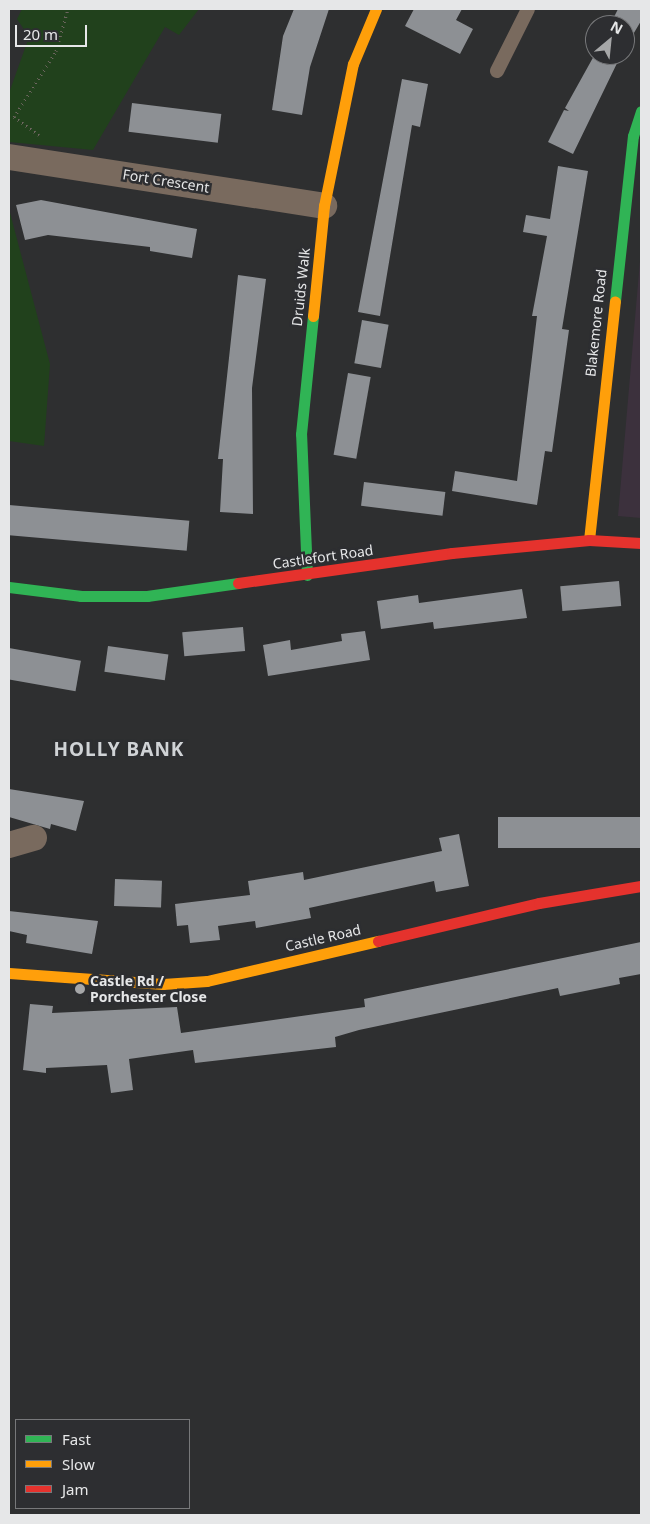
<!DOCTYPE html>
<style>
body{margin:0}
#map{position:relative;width:650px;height:1524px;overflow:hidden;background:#2e2f30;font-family:"Noto Sans",sans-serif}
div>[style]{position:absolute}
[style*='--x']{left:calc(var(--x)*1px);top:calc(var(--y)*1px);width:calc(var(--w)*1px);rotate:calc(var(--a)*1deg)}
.education>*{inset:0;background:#3c313d}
.green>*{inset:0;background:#21411c}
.building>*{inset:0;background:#8d9094;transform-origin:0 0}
.path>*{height:3px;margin-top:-1.5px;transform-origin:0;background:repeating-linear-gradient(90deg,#6e6660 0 1px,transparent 0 5px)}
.lane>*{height:14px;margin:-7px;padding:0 7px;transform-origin:7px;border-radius:7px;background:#796a5e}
.street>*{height:26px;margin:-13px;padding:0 13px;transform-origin:13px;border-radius:13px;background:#796a5e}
.fast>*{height:11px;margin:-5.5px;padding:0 5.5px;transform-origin:5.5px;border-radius:5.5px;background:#30b455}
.slow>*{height:11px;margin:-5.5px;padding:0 5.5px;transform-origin:5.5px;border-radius:5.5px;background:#ff9f0a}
.jam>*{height:11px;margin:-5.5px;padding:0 5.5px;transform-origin:5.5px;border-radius:5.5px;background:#e5322d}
.dots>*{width:14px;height:14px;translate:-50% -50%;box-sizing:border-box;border:2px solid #2d2e31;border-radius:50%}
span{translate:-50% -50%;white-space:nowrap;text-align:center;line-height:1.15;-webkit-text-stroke:5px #2d2e31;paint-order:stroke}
.street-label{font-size:14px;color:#e6e7e8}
.poi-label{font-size:14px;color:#e6e7e8;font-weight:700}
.left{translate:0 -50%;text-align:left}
.district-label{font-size:19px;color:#d0d3d6;font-weight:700;letter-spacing:1px}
.frame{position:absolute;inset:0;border:10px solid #e6e7e8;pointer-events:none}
.legend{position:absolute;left:15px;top:1419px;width:175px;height:90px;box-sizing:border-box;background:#2d2e31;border:1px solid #77787a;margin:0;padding:6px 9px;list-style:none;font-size:15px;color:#e6e7e8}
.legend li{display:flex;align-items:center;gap:10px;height:25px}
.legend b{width:25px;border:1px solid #77787a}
.north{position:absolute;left:585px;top:15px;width:50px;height:50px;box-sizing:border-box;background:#2d2e31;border:1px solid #77787a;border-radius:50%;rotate:28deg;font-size:14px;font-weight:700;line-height:20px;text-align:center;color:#e6e7e8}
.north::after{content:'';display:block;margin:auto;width:18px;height:22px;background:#a6a7a8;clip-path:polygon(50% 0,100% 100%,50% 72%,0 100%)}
.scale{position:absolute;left:15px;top:25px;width:72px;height:22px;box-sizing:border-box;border:2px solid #e6e7e8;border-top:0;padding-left:6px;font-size:15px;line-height:18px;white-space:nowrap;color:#e6e7e8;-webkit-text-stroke:4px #2d2e31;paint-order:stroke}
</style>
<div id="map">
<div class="education">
<i style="clip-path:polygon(641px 249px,641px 518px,618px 516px)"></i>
</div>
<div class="green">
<i style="clip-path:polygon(22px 9px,199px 9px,179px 35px,165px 27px,93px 150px,9px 142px,9px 93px,29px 37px,17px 19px)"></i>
<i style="clip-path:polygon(9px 209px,50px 364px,44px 446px,9px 441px)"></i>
</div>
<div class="building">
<i style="clip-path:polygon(294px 9px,329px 9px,310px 67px,302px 115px,272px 110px,283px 36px)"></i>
<i style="clip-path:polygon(414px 9px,462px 9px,456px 20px,473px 29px,460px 54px,405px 26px)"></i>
<i style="clip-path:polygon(618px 9px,641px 9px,641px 21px,625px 48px,625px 25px,610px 25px)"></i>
<i style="clip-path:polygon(595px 54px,621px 55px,573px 154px,548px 142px,564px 110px,569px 111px,565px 108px)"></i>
<i style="clip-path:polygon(402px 79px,428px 84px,420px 127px,412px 125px,380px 316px,358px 312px)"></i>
<i style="left:132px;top:103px;width:90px;height:29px;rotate:7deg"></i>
<i style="clip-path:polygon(558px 166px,588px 171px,562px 329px,569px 330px,552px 452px,545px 451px,537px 505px,452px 491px,455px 471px,517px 481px,537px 316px,532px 316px,547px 236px,523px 232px,526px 215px,550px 219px)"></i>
<i style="clip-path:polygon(41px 200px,197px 229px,192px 258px,150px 251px,150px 247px,48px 235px,25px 240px,16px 205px)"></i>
<i style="clip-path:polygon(238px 275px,266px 279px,252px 388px,253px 514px,220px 512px,223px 459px,218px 459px)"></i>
<i style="left:362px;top:320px;width:27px;height:44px;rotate:10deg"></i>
<i style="left:348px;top:373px;width:23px;height:83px;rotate:10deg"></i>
<i style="left:364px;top:482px;width:82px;height:24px;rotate:7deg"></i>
<i style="left:9px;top:505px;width:181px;height:30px;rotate:5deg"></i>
<i style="left:619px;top:581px;width:25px;height:59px;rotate:85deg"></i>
<i style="clip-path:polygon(522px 589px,527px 618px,434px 629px,433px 622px,381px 629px,377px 601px,418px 595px,419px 603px)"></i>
<i style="left:243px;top:627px;width:24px;height:61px;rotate:85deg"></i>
<i style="clip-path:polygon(365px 631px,370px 660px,268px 676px,263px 645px,290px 640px,291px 650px,342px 641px,341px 634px)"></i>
<i style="left:108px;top:646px;width:61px;height:26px;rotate:8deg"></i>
<i style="left:9px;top:648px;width:73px;height:31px;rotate:10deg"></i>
<i style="clip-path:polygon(9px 789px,84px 801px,76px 831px,51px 824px,50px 829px,9px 817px)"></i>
<i style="left:641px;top:817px;width:31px;height:143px;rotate:90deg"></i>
<i style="clip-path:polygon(459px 834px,469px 886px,436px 892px,434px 881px,309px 908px,311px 918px,256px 928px,255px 921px,218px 926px,220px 940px,190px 943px,188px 925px,177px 926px,175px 904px,250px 895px,248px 881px,303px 872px,304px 880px,442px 851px,439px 838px)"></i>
<i style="left:115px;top:879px;width:47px;height:27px;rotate:2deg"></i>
<i style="clip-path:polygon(9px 911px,98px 921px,92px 954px,26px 943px,27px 935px,9px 931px)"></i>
<i style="clip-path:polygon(641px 942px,641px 974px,619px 978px,620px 984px,560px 996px,558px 988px,359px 1030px,335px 1037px,336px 1047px,195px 1063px,193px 1050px,129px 1059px,133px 1090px,111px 1093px,107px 1065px,46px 1068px,46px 1073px,23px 1070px,30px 1004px,53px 1006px,52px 1013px,177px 1007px,181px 1033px,365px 1007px,364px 999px)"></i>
</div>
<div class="path">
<i style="--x:39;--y:135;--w:31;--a:-144"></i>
<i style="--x:14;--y:117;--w:78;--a:-57.5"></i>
<i style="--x:56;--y:51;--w:44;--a:-74.1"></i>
</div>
<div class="lane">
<i style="--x:497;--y:71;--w:69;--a:-63.4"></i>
</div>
<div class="street">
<i style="--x:9;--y:157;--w:319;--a:8.8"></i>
<i style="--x:9;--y:845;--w:26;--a:-16"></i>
</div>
<div class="fast">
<i style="--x:615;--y:301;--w:166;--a:-83.8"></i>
<i style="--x:633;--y:136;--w:26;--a:-72"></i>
<i style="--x:307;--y:575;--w:141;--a:-92.4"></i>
<i style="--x:301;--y:434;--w:119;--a:-84.2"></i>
<i style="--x:9;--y:587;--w:73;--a:7.1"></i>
<i style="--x:81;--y:596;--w:66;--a:0"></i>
<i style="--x:147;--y:596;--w:92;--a:-8.1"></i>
</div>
<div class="slow">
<i style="--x:313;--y:316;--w:111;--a:-84.3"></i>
<i style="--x:324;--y:206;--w:145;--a:-78.5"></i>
<i style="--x:353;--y:64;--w:60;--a:-67.3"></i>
<i style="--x:589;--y:540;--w:240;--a:-83.8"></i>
<i style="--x:9;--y:973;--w:154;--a:4.1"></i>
<i style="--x:163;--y:984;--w:44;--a:-3.9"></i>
<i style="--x:207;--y:981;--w:176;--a:-13.2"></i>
</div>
<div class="jam">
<i style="--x:238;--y:583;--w:216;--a:-8"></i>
<i style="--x:452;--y:553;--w:138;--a:-5.4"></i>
<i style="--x:589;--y:540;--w:52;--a:3.3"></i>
<i style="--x:378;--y:941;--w:165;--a:-13.3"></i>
<i style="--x:539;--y:903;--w:103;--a:-9.5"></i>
</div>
<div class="dots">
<i style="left:80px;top:989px;background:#a6a7a8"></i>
</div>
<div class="street-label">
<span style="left:166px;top:181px;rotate:9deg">Fort Crescent</span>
<span style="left:301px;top:287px;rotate:-84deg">Druids Walk</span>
<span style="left:596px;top:323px;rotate:-84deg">Blakemore Road</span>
<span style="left:323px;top:557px;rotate:-8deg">Castlefort Road</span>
<span style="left:323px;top:938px;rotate:-13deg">Castle Road</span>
</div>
<div class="poi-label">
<span class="left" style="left:90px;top:989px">Castle Rd /<br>Porchester Close</span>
</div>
<div class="district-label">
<span style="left:119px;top:750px">HOLLY BANK</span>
</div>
<div class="frame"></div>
<ul class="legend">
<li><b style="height:6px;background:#30b455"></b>Fast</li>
<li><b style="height:6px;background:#ff9f0a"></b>Slow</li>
<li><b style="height:6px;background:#e5322d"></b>Jam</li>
</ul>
<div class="north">N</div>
<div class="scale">20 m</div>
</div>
